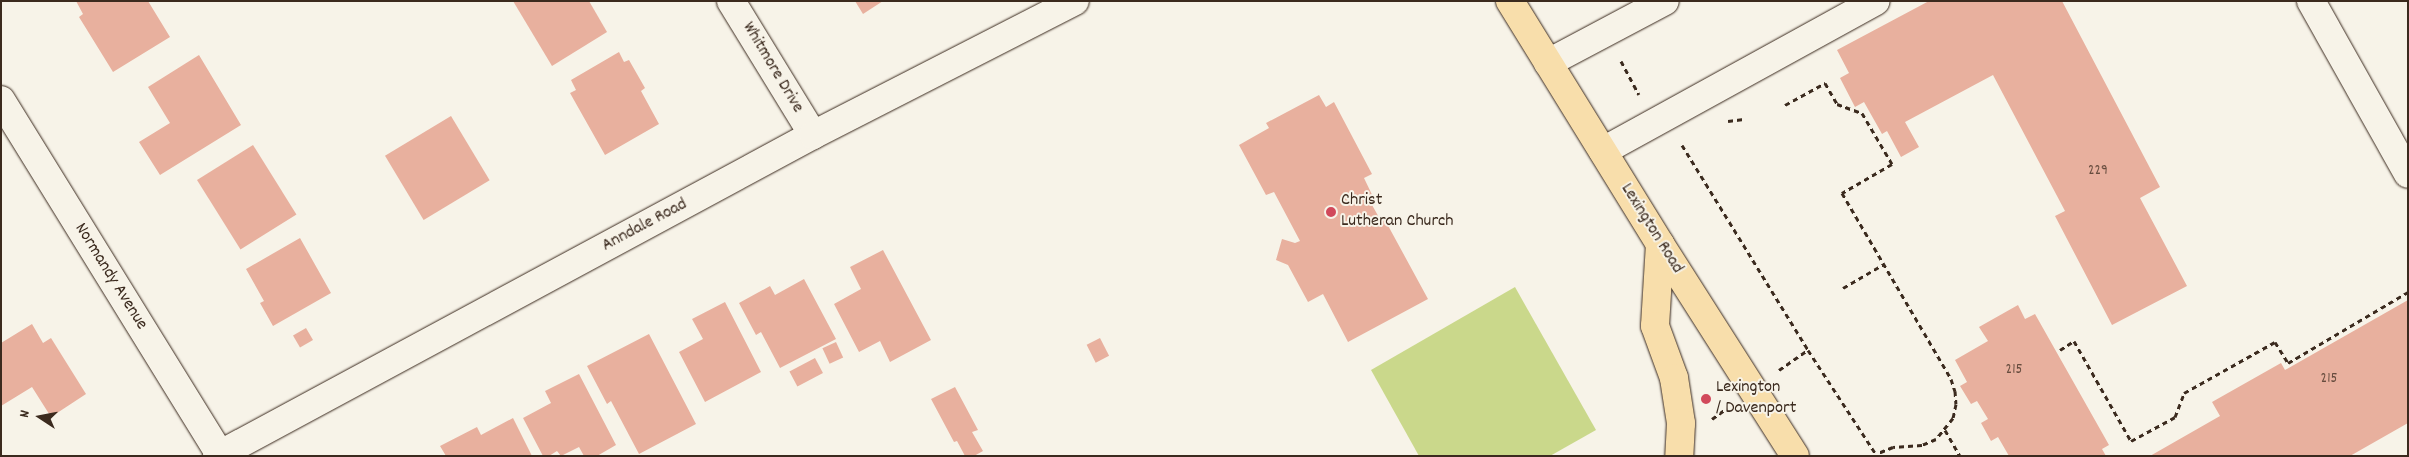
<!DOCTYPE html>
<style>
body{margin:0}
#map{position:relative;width:2409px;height:457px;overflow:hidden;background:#f7f3e8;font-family:Dekko,sans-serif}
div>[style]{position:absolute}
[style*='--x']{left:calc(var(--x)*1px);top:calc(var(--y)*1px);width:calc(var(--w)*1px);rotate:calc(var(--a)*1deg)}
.green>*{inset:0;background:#cad88b}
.building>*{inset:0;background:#e8b09e;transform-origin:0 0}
.path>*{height:3px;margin-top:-1.5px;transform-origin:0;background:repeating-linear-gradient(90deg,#3b2a1e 0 5px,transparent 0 9px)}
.roads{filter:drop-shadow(0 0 1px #3b2a1e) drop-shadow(0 0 1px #3b2a1e)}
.minor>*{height:28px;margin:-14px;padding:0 14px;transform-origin:14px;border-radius:14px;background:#f7f3e8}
.major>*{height:28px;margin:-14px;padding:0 14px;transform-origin:14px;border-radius:14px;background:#f8deab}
.dots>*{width:14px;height:14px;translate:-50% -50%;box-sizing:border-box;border:2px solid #f7f3e8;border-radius:50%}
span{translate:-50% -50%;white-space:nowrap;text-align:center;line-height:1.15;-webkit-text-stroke:4px #f7f3e8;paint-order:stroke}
.number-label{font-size:15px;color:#664c3e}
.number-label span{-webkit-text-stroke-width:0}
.street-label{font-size:18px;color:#3b2a1e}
.poi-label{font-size:18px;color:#3b2a1e}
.left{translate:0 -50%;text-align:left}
.frame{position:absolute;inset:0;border:2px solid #3b2a1e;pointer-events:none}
.north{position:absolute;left:15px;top:392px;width:50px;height:50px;-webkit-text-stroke:4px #f7f3e8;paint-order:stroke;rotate:281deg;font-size:14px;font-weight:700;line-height:20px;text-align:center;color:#3b2a1e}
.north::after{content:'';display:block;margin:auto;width:18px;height:22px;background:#3b2a1e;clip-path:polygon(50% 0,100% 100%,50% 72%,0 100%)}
</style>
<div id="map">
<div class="green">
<i style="clip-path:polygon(1515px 287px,1596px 430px,1550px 456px,1419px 456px,1371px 370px)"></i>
</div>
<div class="building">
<i style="clip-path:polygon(76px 1px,148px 1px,170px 37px,113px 72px,79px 17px,83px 14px)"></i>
<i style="clip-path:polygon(513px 1px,589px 1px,607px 32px,552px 66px)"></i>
<i style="clip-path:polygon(855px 1px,883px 1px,863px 14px)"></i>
<i style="clip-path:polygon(1929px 1px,2062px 1px,2160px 187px,2140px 198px,2187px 286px,2112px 325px,2055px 216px,2065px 211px,1993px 75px,1905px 122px,1919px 147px,1901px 157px,1887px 131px,1882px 134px,1864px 102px,1855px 107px,1840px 78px,1849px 73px,1837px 50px)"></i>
<i style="clip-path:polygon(619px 52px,624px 62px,629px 60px,645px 88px,641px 91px,659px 124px,605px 155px,570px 93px,576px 90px,571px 80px)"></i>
<i style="clip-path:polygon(199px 55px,241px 125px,160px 175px,139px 142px,170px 123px,148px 87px)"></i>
<i style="clip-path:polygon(1319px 95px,1326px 107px,1334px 102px,1372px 174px,1364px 178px,1376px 203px,1372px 205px,1381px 221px,1385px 220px,1428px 299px,1348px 342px,1323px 294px,1308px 302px,1288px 265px,1276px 260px,1282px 239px,1295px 243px,1300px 241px,1274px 192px,1266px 195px,1239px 145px,1269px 128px,1266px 123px)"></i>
<i style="left:451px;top:116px;width:75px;height:77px;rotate:59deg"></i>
<i style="left:253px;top:145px;width:82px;height:66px;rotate:58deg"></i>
<i style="clip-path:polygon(300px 238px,331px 293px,273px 326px,260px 303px,264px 301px,246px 269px)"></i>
<i style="clip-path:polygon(883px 250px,931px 340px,890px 362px,880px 341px,859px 352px,834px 304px,861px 289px,850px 267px)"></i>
<i style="clip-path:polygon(804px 279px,836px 339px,780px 368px,761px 332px,756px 335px,739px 303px,770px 286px,775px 295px)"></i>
<i style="clip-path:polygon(2408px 300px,2408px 423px,2350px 456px,2150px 456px,2220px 416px,2212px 402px,2281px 363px,2285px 370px)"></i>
<i style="clip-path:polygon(725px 302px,761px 372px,705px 402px,679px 352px,703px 339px,692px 319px)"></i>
<i style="clip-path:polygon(2018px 305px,2025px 319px,2035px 314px,2109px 445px,2102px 449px,2106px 456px,2009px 456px,1998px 437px,1991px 441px,1981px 423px,1988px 419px,1977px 401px,1971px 404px,1960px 386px,1967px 382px,1955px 360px,1988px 341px,1979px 327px)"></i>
<i style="clip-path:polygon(32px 324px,43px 343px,51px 338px,86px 394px,51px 417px,32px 387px,1px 406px,1px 343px)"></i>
<i style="left:306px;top:328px;width:14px;height:15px;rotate:60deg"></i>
<i style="clip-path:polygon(649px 334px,696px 424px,639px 454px,611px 401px,607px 404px,587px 366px)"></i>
<i style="left:1100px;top:338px;width:20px;height:15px;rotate:63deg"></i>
<i style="left:836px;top:342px;width:17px;height:15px;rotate:65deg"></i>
<i style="left:815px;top:358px;width:17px;height:29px;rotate:62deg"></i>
<i style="clip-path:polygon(579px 374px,616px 445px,597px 456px,584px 456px,579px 447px,561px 456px,557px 451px,549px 456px,543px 456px,523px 418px,551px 403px,545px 391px)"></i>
<i style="clip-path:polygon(955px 387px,978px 430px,972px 432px,983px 451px,974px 456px,965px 456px,957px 441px,954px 442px,931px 399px)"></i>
<i style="clip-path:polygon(513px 418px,532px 456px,446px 456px,440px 446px,477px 427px,481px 435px)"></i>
</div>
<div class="path">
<i style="--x:1621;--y:61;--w:38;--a:62"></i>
<i style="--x:1785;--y:105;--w:46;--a:-28.8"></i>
<i style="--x:1825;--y:83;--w:24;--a:60"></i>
<i style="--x:1837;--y:104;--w:27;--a:20"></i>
<i style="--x:1862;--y:113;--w:59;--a:59.5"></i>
<i style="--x:1892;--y:164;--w:58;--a:149.9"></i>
<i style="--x:1842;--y:193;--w:216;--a:59.6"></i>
<i style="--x:1951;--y:379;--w:13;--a:72"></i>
<i style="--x:1955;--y:391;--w:13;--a:86"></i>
<i style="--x:1956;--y:404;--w:14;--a:102"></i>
<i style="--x:1953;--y:418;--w:27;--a:129"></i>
<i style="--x:1936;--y:439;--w:15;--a:157"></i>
<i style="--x:1922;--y:445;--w:29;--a:176"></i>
<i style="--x:1893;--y:447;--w:18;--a:158"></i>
<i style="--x:1728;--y:121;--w:16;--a:-7"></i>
<i style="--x:1682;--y:145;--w:241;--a:58.4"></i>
<i style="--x:1808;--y:350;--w:126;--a:56.9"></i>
<i style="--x:1843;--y:288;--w:48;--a:-30.3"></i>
<i style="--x:2060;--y:350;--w:17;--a:-33"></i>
<i style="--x:2074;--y:341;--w:115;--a:60.3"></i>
<i style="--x:2131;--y:441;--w:50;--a:-28.6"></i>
<i style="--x:2175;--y:417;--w:26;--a:-69"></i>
<i style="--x:2184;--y:393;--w:104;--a:-29.3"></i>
<i style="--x:2275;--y:342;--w:25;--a:58"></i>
<i style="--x:2288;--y:363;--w:139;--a:-30.6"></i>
<i style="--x:1779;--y:370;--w:35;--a:-35"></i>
<i style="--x:1712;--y:419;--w:17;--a:-36"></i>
<i style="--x:1945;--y:430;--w:30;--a:60"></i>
</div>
<div class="roads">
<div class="minor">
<i style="--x:731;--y:1;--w:157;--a:58.5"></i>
<i style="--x:2311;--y:1;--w:198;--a:60.7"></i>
<i style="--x:1548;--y:63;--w:132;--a:-27.9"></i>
<i style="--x:1;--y:100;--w:416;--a:58.3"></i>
<i style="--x:1603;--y:151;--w:311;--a:-28.8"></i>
<i style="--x:217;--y:456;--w:677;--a:-28.31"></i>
<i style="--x:813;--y:135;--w:294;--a:-27.1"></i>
</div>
<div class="major">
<i style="--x:1510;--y:1;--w:286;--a:58.3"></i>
<i style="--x:1660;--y:244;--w:251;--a:57.5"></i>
<i style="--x:1660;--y:244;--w:82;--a:93.5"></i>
<i style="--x:1655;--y:326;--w:55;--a:69.9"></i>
<i style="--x:1674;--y:378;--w:46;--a:81.2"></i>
<i style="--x:1681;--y:423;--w:33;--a:93"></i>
</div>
</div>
<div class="dots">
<i style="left:1331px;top:212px;background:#d1495b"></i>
<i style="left:1706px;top:399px;background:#d1495b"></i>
</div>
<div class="number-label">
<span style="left:2098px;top:172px">229</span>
<span style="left:2014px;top:371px">215</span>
<span style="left:2329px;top:380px">215</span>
</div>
<div class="street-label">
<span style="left:772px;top:68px;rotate:59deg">Whitmore Drive</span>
<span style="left:645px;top:226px;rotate:-28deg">Anndale Road</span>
<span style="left:1651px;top:229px;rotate:58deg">Lexington Road</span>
<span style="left:110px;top:277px;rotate:58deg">Normandy Avenue</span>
</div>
<div class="poi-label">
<span class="left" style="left:1341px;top:212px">Christ<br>Lutheran Church</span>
<span class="left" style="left:1716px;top:399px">Lexington<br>/ Davenport</span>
</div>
<div class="frame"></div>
<div class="north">N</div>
</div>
